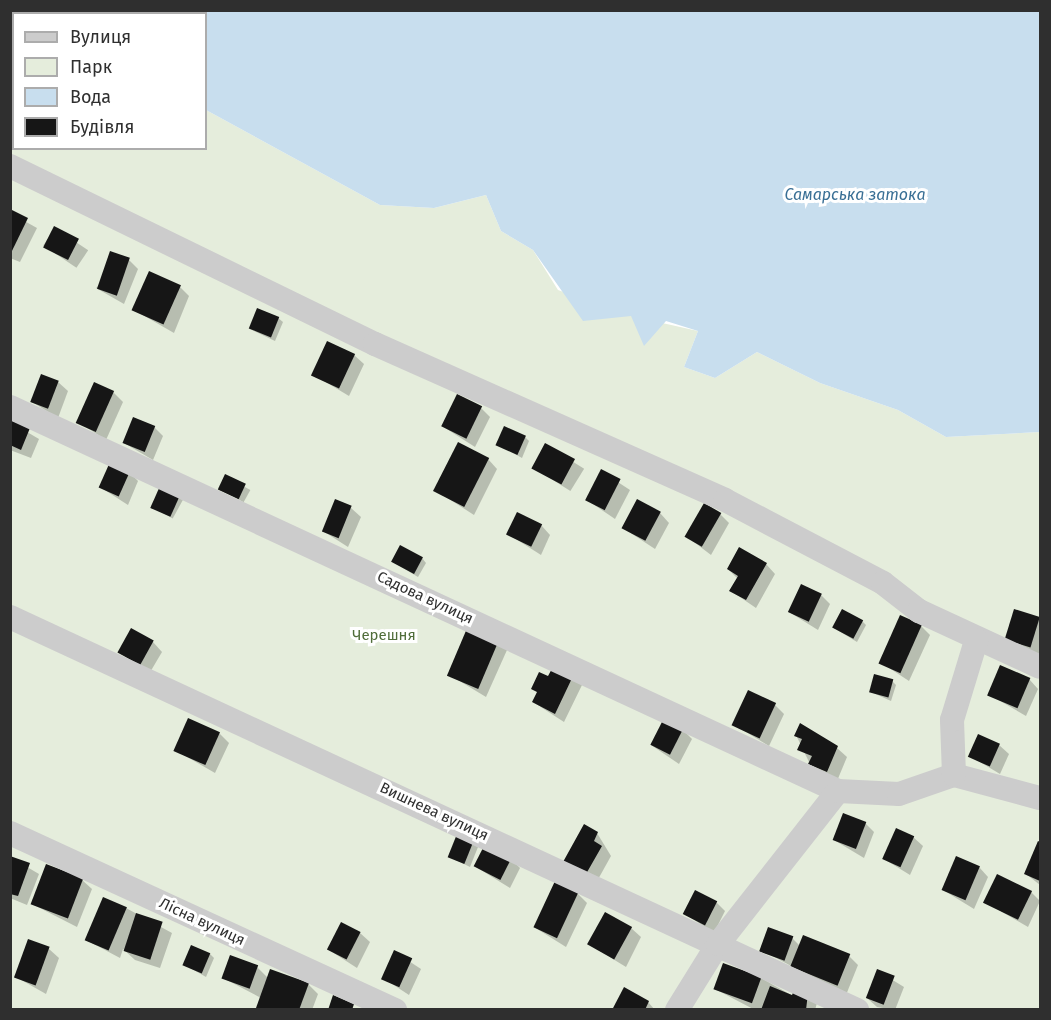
<!DOCTYPE html>
<meta charset="utf-8">
<style>
body{margin:0}
#map{position:relative;width:1051px;height:1020px;overflow:hidden;background:#fff;font-family:"Fira Sans",sans-serif}
div>[style]{position:absolute}
[style*='--x']{left:calc(var(--x)*1px);top:calc(var(--y)*1px);width:calc(var(--w)*1px);rotate:calc(var(--a)*1deg)}
.green>*{inset:0;background:#e5eddc}
.water>*{inset:0;background:#c8deee}
.shadow>*{inset:0;background:#0003;transform-origin:0 0}
.building>*{inset:0;background:#161616;transform-origin:0 0}
.minor>*{height:24px;margin:-12px;padding:0 12px;transform-origin:12px;border-radius:12px;background:#ccc}
span{translate:-50% -50%;white-space:nowrap;text-align:center;line-height:1.15;-webkit-text-stroke:6px #fff;paint-order:stroke}
.street-label{font-size:15px;color:#2f2f2f}
.park-label{font-size:15px;color:#506d3a}
.water-label{font-size:16px;color:#396f95;font-style:italic}
.frame{position:absolute;inset:0;border:12px solid #2f2f2f;pointer-events:none}
.legend{position:absolute;left:12px;top:12px;width:195px;height:138px;box-sizing:border-box;background:#fff;border:2px solid #acacac;margin:0;padding:8px 10px;list-style:none;font-size:18px;color:#2f2f2f}
.legend li{display:flex;align-items:center;gap:12px;height:30px}
.legend b{width:30px;border:2px solid #acacac}
</style>
<div id="map">
<div class="green">
<i style="clip-path:polygon(10px 11px,29px 13px,14px 14px,14px 148px,206px 148px,206px 110px,380px 205px,434px 208px,486px 195px,501px 231px,533px 250px,558px 290px,631px 316px,698px 331px,684px 367px,715px 378px,757px 352px,820px 383px,898px 410px,946px 437px,1040px 432px,1040px 1009px,11px 1009px)"></i>
</div>
<div class="water">
<i style="clip-path:polygon(25px 11px,1040px 11px,1040px 432px,946px 437px,898px 410px,820px 383px,757px 352px,715px 378px,684px 367px,698px 331px,666px 321px,644px 346px,631px 316px,583px 321px,533px 250px,501px 231px,486px 195px,434px 208px,380px 205px,206px 110px,206px 14px)"></i>
</div>
<div class="shadow">
<i style="clip-path:polygon(10px 213px,37px 228px,20px 262px,10px 258px)"></i>
<i style="left:55px;top:228px;width:40px;height:21px;rotate:34deg"></i>
<i style="clip-path:polygon(129px 260px,138px 269px,124px 304px,96px 288px)"></i>
<i style="clip-path:polygon(180px 287px,189px 296px,174px 333px,134px 310px)"></i>
<i style="clip-path:polygon(278px 318px,283px 322px,275px 341px,250px 329px)"></i>
<i style="clip-path:polygon(354px 355px,364px 364px,349px 396px,314px 375px)"></i>
<i style="clip-path:polygon(58px 382px,68px 391px,58px 418px,32px 402px)"></i>
<i style="clip-path:polygon(113px 392px,123px 402px,106px 440px,78px 422px)"></i>
<i style="clip-path:polygon(481px 408px,490px 417px,475px 447px,442px 426px)"></i>
<i style="clip-path:polygon(10px 422px,39px 439px,31px 458px,10px 450px)"></i>
<i style="clip-path:polygon(154px 427px,163px 436px,153px 460px,124px 443px)"></i>
<i style="clip-path:polygon(525px 437px,529px 441px,522px 458px,497px 444px)"></i>
<i style="left:546px;top:445px;width:45px;height:26px;rotate:32deg"></i>
<i style="clip-path:polygon(488px 459px,497px 469px,474px 515px,435px 490px)"></i>
<i style="clip-path:polygon(601px 471px,630px 490px,615px 519px,587px 500px)"></i>
<i style="clip-path:polygon(129px 472px,138px 481px,128px 505px,100px 487px)"></i>
<i style="left:225px;top:476px;width:29px;height:14px;rotate:29deg"></i>
<i style="left:161px;top:488px;width:25px;height:21px;rotate:29deg"></i>
<i style="clip-path:polygon(351px 508px,361px 517px,348px 547px,323px 531px)"></i>
<i style="clip-path:polygon(660px 513px,669px 523px,655px 549px,623px 528px)"></i>
<i style="clip-path:polygon(720px 514px,729px 523px,711px 555px,686px 536px)"></i>
<i style="clip-path:polygon(541px 525px,550px 535px,541px 555px,508px 534px)"></i>
<i style="clip-path:polygon(422px 558px,426px 563px,418px 577px,393px 562px)"></i>
<i style="clip-path:polygon(766px 564px,775px 574px,756px 608px,731px 591px,738px 579px,728px 569px)"></i>
<i style="clip-path:polygon(821px 595px,830px 604px,818px 630px,789px 612px)"></i>
<i style="clip-path:polygon(1015px 611px,1040px 618px,1040px 656px,1015px 648px)"></i>
<i style="clip-path:polygon(862px 621px,866px 625px,857px 642px,834px 628px)"></i>
<i style="clip-path:polygon(921px 626px,930px 635px,909px 681px,880px 662px)"></i>
<i style="clip-path:polygon(498px 641px,507px 650px,486px 697px,448px 674px)"></i>
<i style="clip-path:polygon(153px 642px,162px 652px,149px 674px,119px 652px)"></i>
<i style="clip-path:polygon(554px 667px,582px 685px,564px 722px,533px 702px,538px 693px,533px 688px,549px 678px)"></i>
<i style="clip-path:polygon(1029px 679px,1038px 689px,1026px 716px,988px 694px)"></i>
<i style="clip-path:polygon(892px 681px,896px 685px,891px 701px,871px 692px)"></i>
<i style="clip-path:polygon(775px 705px,784px 714px,769px 746px,733px 724px)"></i>
<i style="clip-path:polygon(683px 730px,692px 739px,679px 764px,651px 745px)"></i>
<i style="clip-path:polygon(219px 733px,229px 743px,215px 773px,175px 750px)"></i>
<i style="clip-path:polygon(796px 735px,837px 748px,847px 757px,837px 781px,810px 764px)"></i>
<i style="clip-path:polygon(999px 745px,1009px 754px,1000px 774px,970px 756px)"></i>
<i style="clip-path:polygon(865px 823px,874px 832px,864px 858px,834px 840px)"></i>
<i style="clip-path:polygon(597px 833px,611px 856px,596px 883px,565px 861px)"></i>
<i style="clip-path:polygon(458px 836px,478px 847px,470px 867px,450px 857px)"></i>
<i style="clip-path:polygon(913px 837px,923px 846px,910px 875px,884px 859px)"></i>
<i style="clip-path:polygon(1039px 843px,1040px 844px,1040px 885px,1026px 874px)"></i>
<i style="clip-path:polygon(10px 857px,39px 874px,27px 905px,10px 898px)"></i>
<i style="clip-path:polygon(511px 859px,520px 868px,510px 888px,476px 867px)"></i>
<i style="clip-path:polygon(979px 867px,988px 877px,974px 909px,943px 890px)"></i>
<i style="clip-path:polygon(82px 880px,92px 889px,77px 927px,32px 904px)"></i>
<i style="clip-path:polygon(1031px 892px,1040px 901px,1028px 927px,985px 902px)"></i>
<i style="clip-path:polygon(578px 894px,587px 903px,566px 947px,534px 927px)"></i>
<i style="clip-path:polygon(716px 902px,725px 911px,714px 933px,685px 914px)"></i>
<i style="clip-path:polygon(126px 908px,172px 933px,160px 968px,135px 960px,123px 949px,120px 958px,88px 941px)"></i>
<i style="clip-path:polygon(631px 928px,641px 937px,626px 967px,590px 945px)"></i>
<i style="clip-path:polygon(360px 933px,370px 942px,357px 968px,329px 950px)"></i>
<i style="clip-path:polygon(792px 938px,800px 946px,849px 956px,858px 965px,846px 995px,761px 950px)"></i>
<i style="clip-path:polygon(49px 949px,59px 958px,46px 994px,16px 977px)"></i>
<i style="clip-path:polygon(395px 952px,421px 969px,409px 995px,383px 978px)"></i>
<i style="clip-path:polygon(210px 954px,214px 958px,206px 977px,185px 965px)"></i>
<i style="clip-path:polygon(257px 967px,268px 978px,308px 984px,318px 994px,312px 1010px,259px 1010px,261px 998px,223px 978px)"></i>
<i style="clip-path:polygon(878px 971px,904px 987px,895px 1010px,877px 1007px,867px 998px)"></i>
<i style="clip-path:polygon(761px 978px,793px 996px,807px 994px,817px 1003px,815px 1010px,755px 1010px,715px 989px)"></i>
<i style="clip-path:polygon(648px 1002px,655px 1010px,613px 1010px)"></i>
</div>
<div class="building">
<i style="clip-path:polygon(10px 209px,28px 218px,10px 255px)"></i>
<i style="left:54px;top:226px;width:28px;height:24px;rotate:27deg"></i>
<i style="left:110px;top:251px;width:21px;height:40px;rotate:19deg"></i>
<i style="left:149px;top:271px;width:35px;height:43px;rotate:24deg"></i>
<i style="left:257px;top:308px;width:24px;height:22px;rotate:22deg"></i>
<i style="left:327px;top:341px;width:31px;height:38px;rotate:25deg"></i>
<i style="left:41px;top:374px;width:19px;height:30px;rotate:21deg"></i>
<i style="left:94px;top:382px;width:22px;height:45px;rotate:24deg"></i>
<i style="left:457px;top:394px;width:28px;height:36px;rotate:26deg"></i>
<i style="left:133px;top:417px;width:24px;height:28px;rotate:22deg"></i>
<i style="clip-path:polygon(10px 420px,30px 428px,21px 450px,10px 445px)"></i>
<i style="left:504px;top:426px;width:24px;height:21px;rotate:24deg"></i>
<i style="left:458px;top:442px;width:35px;height:55px;rotate:27deg"></i>
<i style="left:545px;top:443px;width:34px;height:29px;rotate:28deg"></i>
<i style="left:110px;top:462px;width:22px;height:28px;rotate:24deg"></i>
<i style="left:601px;top:469px;width:22px;height:35px;rotate:27deg"></i>
<i style="left:225px;top:474px;width:23px;height:17px;rotate:25deg"></i>
<i style="left:160px;top:486px;width:22px;height:24px;rotate:24deg"></i>
<i style="left:335px;top:499px;width:18px;height:35px;rotate:22deg"></i>
<i style="left:637px;top:499px;width:27px;height:33px;rotate:28deg"></i>
<i style="left:704px;top:503px;width:20px;height:39px;rotate:30deg"></i>
<i style="left:517px;top:512px;width:28px;height:25px;rotate:26deg"></i>
<i style="left:400px;top:545px;width:26px;height:19px;rotate:28deg"></i>
<i style="clip-path:polygon(739px 547px,767px 563px,746px 600px,729px 591px,738px 576px,727px 569px)"></i>
<i style="left:801px;top:584px;width:23px;height:31px;rotate:25deg"></i>
<i style="left:842px;top:609px;width:24px;height:21px;rotate:28deg"></i>
<i style="left:1014px;top:609px;width:27px;height:32px;rotate:17deg"></i>
<i style="left:900px;top:615px;width:24px;height:53px;rotate:24deg"></i>
<i style="left:468px;top:626px;width:34px;height:54px;rotate:23deg"></i>
<i style="left:131px;top:628px;width:26px;height:28px;rotate:29deg"></i>
<i style="clip-path:polygon(554px 665px,574px 674px,555px 714px,532px 702px,537px 692px,531px 689px,539px 672px,548px 676px)"></i>
<i style="left:1000px;top:665px;width:33px;height:33px;rotate:23deg"></i>
<i style="left:874px;top:674px;width:20px;height:19px;rotate:15deg"></i>
<i style="left:748px;top:690px;width:31px;height:39px;rotate:25deg"></i>
<i style="left:188px;top:718px;width:35px;height:36px;rotate:24deg"></i>
<i style="left:664px;top:718px;width:22px;height:30px;rotate:27deg"></i>
<i style="clip-path:polygon(800px 723px,838px 746px,827px 772px,808px 764px,812px 756px,797px 750px,802px 739px,794px 736px)"></i>
<i style="left:978px;top:734px;width:24px;height:25px;rotate:24deg"></i>
<i style="left:843px;top:813px;width:25px;height:29px;rotate:21deg"></i>
<i style="clip-path:polygon(584px 824px,598px 832px,594px 841px,602px 846px,586px 874px,563px 862px)"></i>
<i style="left:896px;top:828px;width:20px;height:34px;rotate:24deg"></i>
<i style="left:457px;top:834px;width:18px;height:25px;rotate:22deg"></i>
<i style="clip-path:polygon(1038px 841px,1040px 842px,1040px 881px,1024px 874px)"></i>
<i style="left:485px;top:844px;width:30px;height:25px;rotate:27deg"></i>
<i style="clip-path:polygon(10px 856px,30px 863px,18px 896px,10px 894px)"></i>
<i style="left:956px;top:856px;width:26px;height:37px;rotate:23deg"></i>
<i style="left:46px;top:864px;width:40px;height:43px;rotate:21deg"></i>
<i style="left:997px;top:874px;width:39px;height:32px;rotate:26deg"></i>
<i style="left:555px;top:881px;width:26px;height:51px;rotate:25deg"></i>
<i style="left:695px;top:890px;width:25px;height:27px;rotate:27deg"></i>
<i style="left:103px;top:897px;width:26px;height:47px;rotate:23deg"></i>
<i style="left:605px;top:912px;width:31px;height:37px;rotate:29deg"></i>
<i style="left:136px;top:913px;width:28px;height:40px;rotate:18deg"></i>
<i style="left:341px;top:922px;width:22px;height:31px;rotate:27deg"></i>
<i style="left:768px;top:927px;width:27px;height:26px;rotate:20deg"></i>
<i style="left:803px;top:935px;width:51px;height:34px;rotate:22deg"></i>
<i style="left:28px;top:939px;width:23px;height:41px;rotate:20deg"></i>
<i style="left:191px;top:945px;width:21px;height:22px;rotate:23deg"></i>
<i style="left:394px;top:950px;width:20px;height:32px;rotate:24deg"></i>
<i style="left:230px;top:955px;width:30px;height:25px;rotate:20deg"></i>
<i style="left:723px;top:963px;width:41px;height:28px;rotate:20deg"></i>
<i style="clip-path:polygon(270px 969px,309px 983px,299px 1010px,256px 1008px)"></i>
<i style="left:877px;top:969px;width:19px;height:31px;rotate:21deg"></i>
<i style="clip-path:polygon(770px 986px,792px 995px,795px 988px,808px 993px,806px 1010px,761px 1010px)"></i>
<i style="clip-path:polygon(624px 987px,649px 1001px,645px 1010px,612px 1010px)"></i>
<i style="clip-path:polygon(333px 995px,354px 1004px,352px 1010px,328px 1010px)"></i>
</div>
<div class="minor">
<i style="--x:10;--y:166;--w:406;--a:26"></i>
<i style="--x:375;--y:344;--w:383;--a:24"></i>
<i style="--x:725;--y:500;--w:178;--a:27.7"></i>
<i style="--x:883;--y:583;--w:46;--a:37.9"></i>
<i style="--x:919;--y:611;--w:133;--a:24.8"></i>
<i style="--x:10;--y:407;--w:913;--a:24.88"></i>
<i style="--x:10;--y:617;--w:934;--a:24.89"></i>
<i style="--x:954;--y:775;--w:89;--a:15"></i>
<i style="--x:10;--y:833;--w:424;--a:24.7"></i>
<i style="--x:677;--y:1010;--w:78;--a:-58.2"></i>
<i style="--x:718;--y:944;--w:194;--a:-51.9"></i>
<i style="--x:838;--y:791;--w:61;--a:2.8"></i>
<i style="--x:899;--y:794;--w:58;--a:-19.1"></i>
<i style="--x:954;--y:775;--w:55;--a:-92.1"></i>
<i style="--x:952;--y:720;--w:83;--a:-73.1"></i>
</div>
<div class="street-label">
<span style="left:425px;top:598px;rotate:25deg">Садова вулиця</span>
<span style="left:434px;top:812px;rotate:25deg">Вишнева вулиця</span>
<span style="left:202px;top:922px;rotate:25deg">Лісна вулиця</span>
</div>
<div class="park-label">
<span style="left:384px;top:636px">Черешня</span>
</div>
<div class="water-label">
<span style="left:855px;top:195px">Самарська затока</span>
</div>
<div class="frame"></div>
<ul class="legend">
<li><b style="height:8px;background:#ccc"></b>Вулиця</li>
<li><b style="height:16px;background:#e5eddc"></b>Парк</li>
<li><b style="height:16px;background:#c8deee"></b>Вода</li>
<li><b style="height:16px;background:#161616"></b>Будівля</li>
</ul>
</div>
